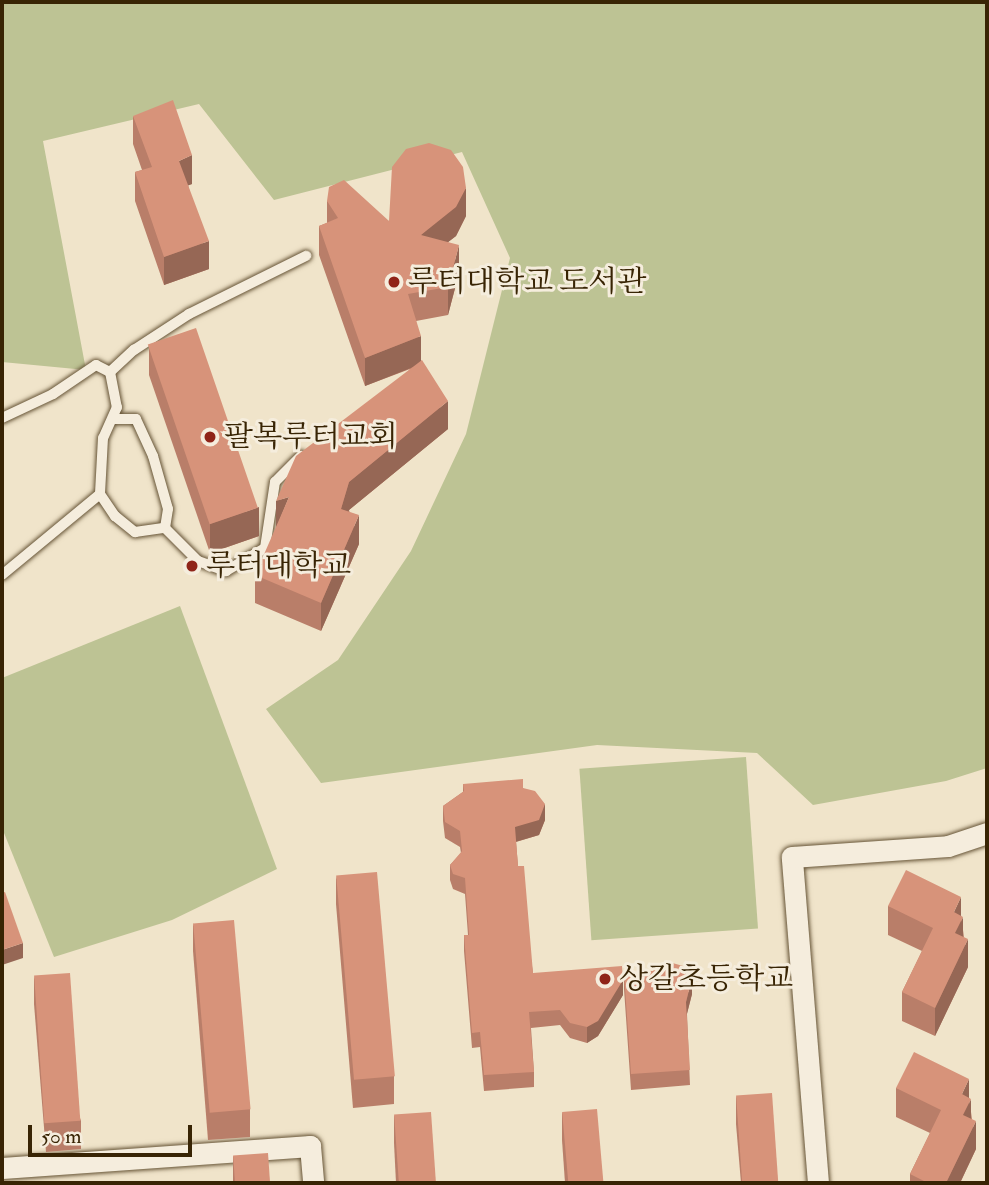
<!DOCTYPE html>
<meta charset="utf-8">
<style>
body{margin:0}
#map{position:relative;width:989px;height:1185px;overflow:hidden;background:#f0e4ca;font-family:"IM FELL Double Pica","Noto Serif KR",serif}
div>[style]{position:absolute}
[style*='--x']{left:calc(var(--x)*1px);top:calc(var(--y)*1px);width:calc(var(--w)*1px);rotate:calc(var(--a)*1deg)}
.green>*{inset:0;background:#bdc394;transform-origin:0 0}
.roads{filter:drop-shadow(0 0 2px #665436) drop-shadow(0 0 2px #665436)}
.service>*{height:10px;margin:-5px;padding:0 5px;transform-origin:5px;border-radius:5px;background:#f5eddd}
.minor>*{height:21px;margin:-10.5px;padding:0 10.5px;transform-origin:10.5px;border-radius:10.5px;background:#f5eddd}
.wall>*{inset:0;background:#b97e69}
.shaded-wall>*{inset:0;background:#966755}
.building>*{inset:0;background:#d7937a;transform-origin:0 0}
.dots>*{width:19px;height:19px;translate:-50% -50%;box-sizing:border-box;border:4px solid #f5eddd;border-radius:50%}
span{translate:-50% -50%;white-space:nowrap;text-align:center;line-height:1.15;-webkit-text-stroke:6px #f5eddd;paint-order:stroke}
.poi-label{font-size:30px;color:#382404}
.left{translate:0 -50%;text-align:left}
.frame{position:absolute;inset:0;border:4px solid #382404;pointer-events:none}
.scale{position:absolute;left:28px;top:1125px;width:164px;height:32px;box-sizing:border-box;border:4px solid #382404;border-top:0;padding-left:9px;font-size:21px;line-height:24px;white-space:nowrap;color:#382404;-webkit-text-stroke:5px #f5eddd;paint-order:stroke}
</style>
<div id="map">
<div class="green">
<i style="clip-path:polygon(2px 2px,987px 2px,987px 768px,946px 781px,813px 805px,757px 753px,597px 745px,321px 783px,266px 709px,338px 660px,411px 551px,466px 434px,510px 258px,462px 152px,274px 200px,199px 104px,43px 141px,86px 370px,2px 362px)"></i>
<i style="clip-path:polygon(180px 606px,277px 869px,172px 920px,54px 957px,2px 828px,2px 678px)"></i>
<i style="left:746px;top:757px;width:172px;height:167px;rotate:86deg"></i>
</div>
<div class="roads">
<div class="service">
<i style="--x:110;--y:372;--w:33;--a:-43"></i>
<i style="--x:134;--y:350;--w:66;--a:-33.2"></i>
<i style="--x:189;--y:314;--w:131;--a:-26.4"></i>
<i style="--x:2;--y:418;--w:56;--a:-25.2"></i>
<i style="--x:53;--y:394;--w:52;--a:-34"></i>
<i style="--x:96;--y:365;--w:16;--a:27"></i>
<i style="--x:110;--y:372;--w:36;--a:79"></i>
<i style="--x:117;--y:407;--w:34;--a:114"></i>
<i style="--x:103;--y:438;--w:56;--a:93.1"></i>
<i style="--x:114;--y:419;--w:22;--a:0"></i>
<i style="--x:136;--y:419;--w:41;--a:65.3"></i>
<i style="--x:153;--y:456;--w:55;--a:74.2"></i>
<i style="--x:168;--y:509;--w:19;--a:99"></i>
<i style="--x:2;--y:575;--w:127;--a:-39.6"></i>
<i style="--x:100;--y:494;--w:27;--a:56"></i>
<i style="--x:115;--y:516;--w:26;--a:39"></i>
<i style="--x:135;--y:532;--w:30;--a:-8"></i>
<i style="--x:165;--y:528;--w:47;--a:45"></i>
<i style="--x:198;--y:561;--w:30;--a:20"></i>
<i style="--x:226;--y:571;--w:45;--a:-30.5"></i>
<i style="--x:265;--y:548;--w:67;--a:-81.4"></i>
<i style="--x:275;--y:482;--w:37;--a:-45"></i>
</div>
<div class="minor">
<i style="--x:2;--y:1168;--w:309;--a:-4.1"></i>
<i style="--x:310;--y:1146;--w:37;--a:85"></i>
<i style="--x:818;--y:1183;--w:327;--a:-94.6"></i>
<i style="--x:792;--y:857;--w:156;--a:-4"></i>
<i style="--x:948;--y:846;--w:41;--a:-18.4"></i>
</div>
</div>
<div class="wall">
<i style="clip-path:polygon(133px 116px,192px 184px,188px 185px,209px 269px,164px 285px,135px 201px,135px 172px,142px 170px,133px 144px)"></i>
<i style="clip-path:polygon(327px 201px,389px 221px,466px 216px,456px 236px,448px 242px,459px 273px,448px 315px,416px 321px,421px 360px,448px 429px,349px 510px,359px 544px,321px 631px,255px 603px,255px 575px,410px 369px,365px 386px,319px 255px,319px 226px,327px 223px)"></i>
<i style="clip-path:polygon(149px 347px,259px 536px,210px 553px,149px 375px)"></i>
<i style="clip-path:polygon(463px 784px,523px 788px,545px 820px,539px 835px,516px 842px,518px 866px,533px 973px,623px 995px,598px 1036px,587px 1043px,570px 1038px,560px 1025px,531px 1028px,534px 1072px,534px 1087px,484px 1091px,480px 1047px,472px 1048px,464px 951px,464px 935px,468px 935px,465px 894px,453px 889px,450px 880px,450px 865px,461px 853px,460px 847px,445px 838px,443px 821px,443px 806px,463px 792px)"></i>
<i style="clip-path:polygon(336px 876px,394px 1076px,394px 1104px,353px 1108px,336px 904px)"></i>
<i style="clip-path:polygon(888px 906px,961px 915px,968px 967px,935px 1036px,902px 1021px,902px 992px,922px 951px,888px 935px)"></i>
<i style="clip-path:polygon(193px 923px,250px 1109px,250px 1137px,208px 1140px,193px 951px)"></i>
<i style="clip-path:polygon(652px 971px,692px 994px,687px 1014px,690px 1085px,631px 1090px,624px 989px,624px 973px)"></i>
<i style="clip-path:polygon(34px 976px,81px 1121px,81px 1149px,46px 1152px,34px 1004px)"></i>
<i style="clip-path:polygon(896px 1088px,969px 1097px,976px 1149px,960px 1183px,910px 1183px,910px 1174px,930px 1133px,896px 1117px)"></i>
<i style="clip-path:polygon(736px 1096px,778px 1183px,741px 1183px,736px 1124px)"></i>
<i style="clip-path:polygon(562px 1112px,603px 1183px,565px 1183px,562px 1140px)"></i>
<i style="clip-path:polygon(394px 1115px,436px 1183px,396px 1183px,394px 1143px)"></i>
<i style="clip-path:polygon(233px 1156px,270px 1183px,233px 1183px)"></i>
</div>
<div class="shaded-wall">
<i style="clip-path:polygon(192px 155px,192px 184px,179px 189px,179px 161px)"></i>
<i style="clip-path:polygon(466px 188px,466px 216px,456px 236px,421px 263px,421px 235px)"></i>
<i style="clip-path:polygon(209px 241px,209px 269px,164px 285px,164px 257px)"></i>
<i style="clip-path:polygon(459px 245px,459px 273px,448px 315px,448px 287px)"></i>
<i style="clip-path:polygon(421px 336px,421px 364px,365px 386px,365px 358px)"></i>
<i style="clip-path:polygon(448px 401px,448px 429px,349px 510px,341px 538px,341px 509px,349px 482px)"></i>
<i style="clip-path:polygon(289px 497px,276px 529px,276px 501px)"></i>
<i style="clip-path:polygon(259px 507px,259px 536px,210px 553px,210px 524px)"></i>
<i style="clip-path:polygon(359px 515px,359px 544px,321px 631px,321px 603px)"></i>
<i style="clip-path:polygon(545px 804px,545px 820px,539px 835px,515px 842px,515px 827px)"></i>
<i style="clip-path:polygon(961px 897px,961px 922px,963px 917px,963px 945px,955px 961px,954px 912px)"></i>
<i style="clip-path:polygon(968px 939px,968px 967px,935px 1036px,935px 1008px)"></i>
<i style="clip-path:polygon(23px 943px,23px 958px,2px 965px,2px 950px)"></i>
<i style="clip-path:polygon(692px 978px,692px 994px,686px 1017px,686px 1002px)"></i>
<i style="clip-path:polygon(623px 980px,623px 995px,598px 1036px,587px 1043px,587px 1027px)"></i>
<i style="clip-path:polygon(969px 1079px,969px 1104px,971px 1099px,971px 1127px,963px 1144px,962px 1094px)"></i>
<i style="clip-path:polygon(976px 1121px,976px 1149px,960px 1183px,946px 1183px)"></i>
</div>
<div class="building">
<i style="clip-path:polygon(173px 100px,192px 155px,179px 161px,209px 241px,164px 257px,135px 172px,152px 167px,133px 116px)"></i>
<i style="clip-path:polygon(429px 143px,451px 150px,463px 167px,466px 188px,456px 207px,421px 235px,459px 245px,448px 287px,408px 294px,421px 336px,365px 358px,319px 226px,338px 218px,327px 201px,329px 187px,344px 180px,389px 221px,392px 167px,406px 149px)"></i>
<i style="left:196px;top:328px;width:190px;height:51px;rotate:71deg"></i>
<i style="clip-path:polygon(422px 360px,448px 401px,349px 482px,341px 509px,359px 515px,321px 603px,255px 575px,289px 497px,276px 501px,296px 456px)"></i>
<i style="clip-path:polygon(523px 779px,523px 788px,535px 791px,545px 804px,539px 820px,515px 827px,518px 866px,524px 866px,533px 973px,622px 966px,623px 980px,598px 1021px,587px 1027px,570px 1023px,560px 1010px,529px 1012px,534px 1072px,484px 1075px,480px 1032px,472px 1033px,464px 935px,469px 935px,465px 878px,453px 874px,450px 865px,462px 851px,460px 831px,445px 822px,443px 806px,464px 791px,463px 784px)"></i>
<i style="clip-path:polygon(906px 870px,961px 897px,954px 912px,963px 917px,955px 933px,968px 939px,935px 1008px,902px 992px,933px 928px,888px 906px)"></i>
<i style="left:377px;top:872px;width:205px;height:41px;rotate:85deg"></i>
<i style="clip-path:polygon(5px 892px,23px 943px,2px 950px,2px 893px)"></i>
<i style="left:234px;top:920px;width:190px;height:41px;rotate:85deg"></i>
<i style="clip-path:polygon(669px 962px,683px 966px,692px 978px,686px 1002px,690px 1070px,631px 1074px,624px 973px,652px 971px)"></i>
<i style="left:70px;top:973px;width:148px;height:36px;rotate:86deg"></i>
<i style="clip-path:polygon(914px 1052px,969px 1079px,962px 1094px,971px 1099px,963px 1115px,976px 1121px,946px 1183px,928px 1183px,910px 1174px,941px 1110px,896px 1088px)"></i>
<i style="left:772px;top:1093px;width:90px;height:36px;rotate:86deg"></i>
<i style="left:597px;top:1109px;width:74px;height:35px;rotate:85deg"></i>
<i style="left:431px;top:1112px;width:71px;height:37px;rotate:86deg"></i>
<i style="left:268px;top:1153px;width:30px;height:35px;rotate:86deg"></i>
<i style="clip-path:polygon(96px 1181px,96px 1183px,58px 1183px)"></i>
</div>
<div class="dots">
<i style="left:394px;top:282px;background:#8f2418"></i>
<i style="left:210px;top:437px;background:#8f2418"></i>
<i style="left:192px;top:566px;background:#8f2418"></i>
<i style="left:605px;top:979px;background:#8f2418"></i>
</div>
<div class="poi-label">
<span class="left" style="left:408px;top:282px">루터대학교 도서관</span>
<span class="left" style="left:224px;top:437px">팔복루터교회</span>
<span class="left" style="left:206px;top:566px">루터대학교</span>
<span class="left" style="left:619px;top:979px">상갈초등학교</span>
</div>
<div class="frame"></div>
<div class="scale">50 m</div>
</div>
